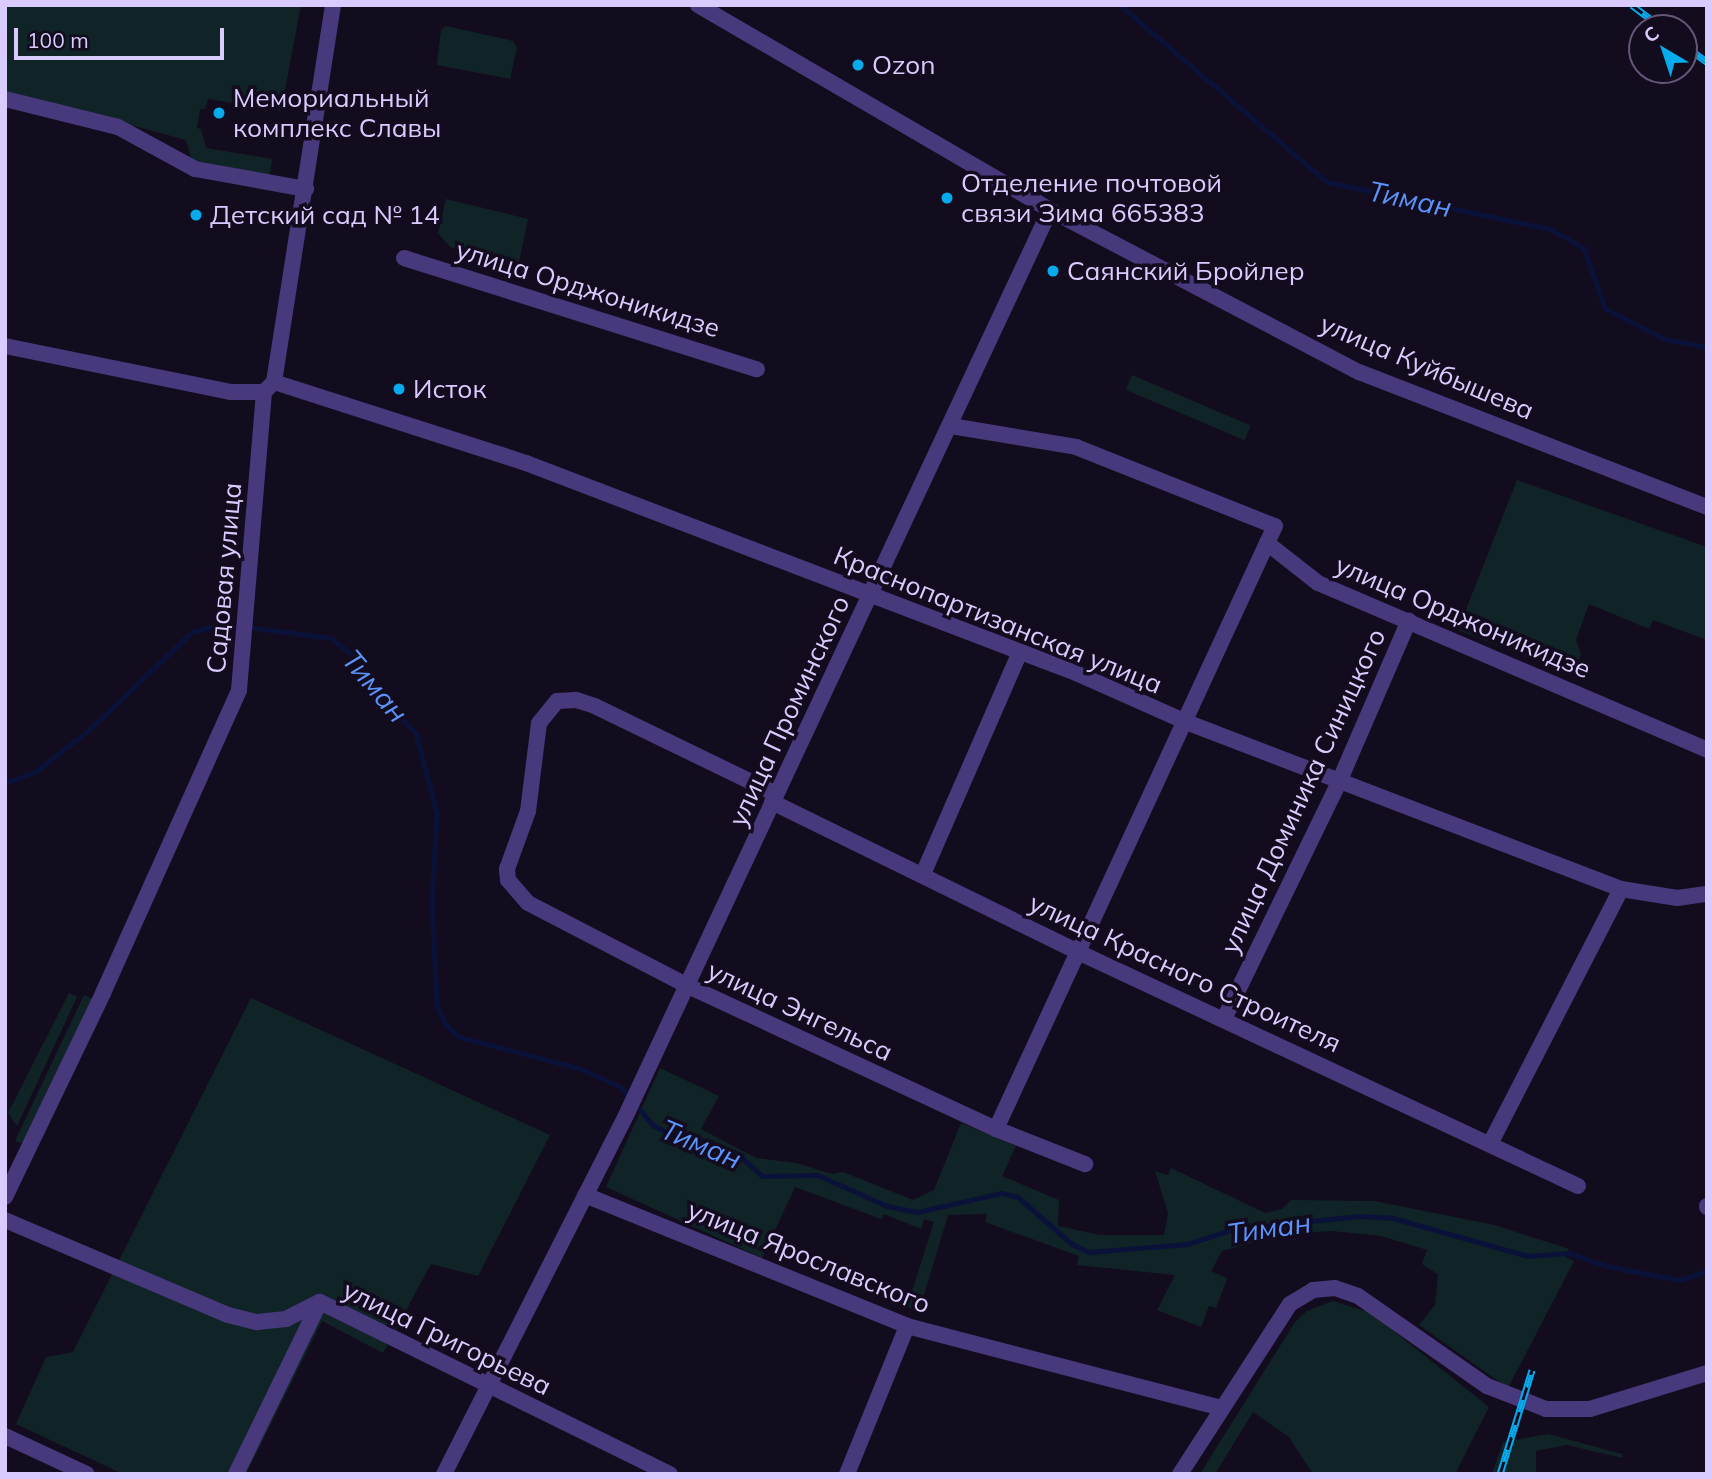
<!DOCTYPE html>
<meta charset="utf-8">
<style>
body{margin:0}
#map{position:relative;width:1712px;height:1479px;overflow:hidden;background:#130c1e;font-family:Mulish,sans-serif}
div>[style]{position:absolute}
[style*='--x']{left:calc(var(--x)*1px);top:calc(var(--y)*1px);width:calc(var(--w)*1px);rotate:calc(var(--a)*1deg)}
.green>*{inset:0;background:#102428;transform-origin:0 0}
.stream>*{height:4.5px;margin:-2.25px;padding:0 2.25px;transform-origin:2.25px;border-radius:2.25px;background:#0a1239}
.minor>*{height:16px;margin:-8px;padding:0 8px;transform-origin:8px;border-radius:8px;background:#48387c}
.rail>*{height:7px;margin-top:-3.5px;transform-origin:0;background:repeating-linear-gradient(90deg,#130c1e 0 13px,#06abee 0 26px);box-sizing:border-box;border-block:2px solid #06abee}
.dots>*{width:19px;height:19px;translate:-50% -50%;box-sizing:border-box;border:4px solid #130c1e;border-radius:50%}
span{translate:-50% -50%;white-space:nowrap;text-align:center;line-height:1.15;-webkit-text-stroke:7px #130c1e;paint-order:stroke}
.poi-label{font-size:26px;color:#dacbfe}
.left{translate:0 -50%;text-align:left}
.street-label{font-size:26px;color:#dacbfe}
.water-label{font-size:28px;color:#5b93fb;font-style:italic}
.frame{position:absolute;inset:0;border:7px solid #dacbfe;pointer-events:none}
.north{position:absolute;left:1628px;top:14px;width:70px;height:70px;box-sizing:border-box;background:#130c1e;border:2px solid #635878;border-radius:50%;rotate:321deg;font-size:19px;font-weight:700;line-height:28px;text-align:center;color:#dacbfe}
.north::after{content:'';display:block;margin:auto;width:24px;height:32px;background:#06abee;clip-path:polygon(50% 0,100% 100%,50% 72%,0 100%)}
.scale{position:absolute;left:14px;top:28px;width:210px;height:32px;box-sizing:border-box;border:4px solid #dacbfe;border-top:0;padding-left:9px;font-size:21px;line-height:24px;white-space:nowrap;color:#dacbfe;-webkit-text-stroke:5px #130c1e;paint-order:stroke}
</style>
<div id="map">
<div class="green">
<i style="clip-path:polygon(5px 5px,301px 5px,281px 111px,208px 99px,205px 109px,200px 109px,197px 128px,201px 129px,206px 148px,272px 159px,270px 175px,192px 161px,186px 140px,5px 91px)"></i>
<i style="clip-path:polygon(446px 26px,513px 41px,517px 48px,510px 79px,437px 65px,441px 30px)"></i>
<i style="clip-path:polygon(446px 199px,528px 219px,518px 267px,450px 247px,438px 233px)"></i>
<i style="left:1132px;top:375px;width:129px;height:16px;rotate:23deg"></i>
<i style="clip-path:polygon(1517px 480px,1707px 547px,1707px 640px,1653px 620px,1649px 629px,1589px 604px,1576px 640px,1581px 654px,1571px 674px,1458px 630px)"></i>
<i style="clip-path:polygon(69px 993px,77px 997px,17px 1126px,8px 1113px)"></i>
<i style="clip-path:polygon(84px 995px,95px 1000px,30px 1133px,21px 1143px,15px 1141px)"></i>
<i style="clip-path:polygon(251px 998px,550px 1135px,478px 1276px,431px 1264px,383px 1353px,322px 1321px,246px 1474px,123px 1474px,16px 1424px,46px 1357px,73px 1352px)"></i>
<i style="clip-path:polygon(660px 1068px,719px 1096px,701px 1129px,756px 1158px,796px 1163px,832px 1174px,843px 1172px,913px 1200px,934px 1190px,961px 1123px,1016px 1146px,1002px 1176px,1059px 1200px,1058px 1226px,1100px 1235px,1164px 1235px,1168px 1213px,1155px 1171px,1168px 1175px,1171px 1168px,1265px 1213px,1282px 1209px,1291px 1200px,1374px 1201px,1494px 1225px,1569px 1249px,1565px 1257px,1574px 1261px,1508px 1388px,1419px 1325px,1435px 1305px,1438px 1274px,1422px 1264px,1427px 1250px,1381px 1236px,1332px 1231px,1293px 1233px,1222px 1251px,1211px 1271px,1227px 1279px,1216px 1308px,1209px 1306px,1201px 1327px,1157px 1310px,1175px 1275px,1077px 1265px,1079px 1256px,985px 1222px,987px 1214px,948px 1215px,919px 1312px,907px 1307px,934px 1222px,924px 1219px,921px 1229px,884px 1214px,881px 1219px,795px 1187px,762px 1258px,606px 1187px)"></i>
<i style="clip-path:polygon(1333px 1301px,1371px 1313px,1489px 1407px,1455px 1474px,1313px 1474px,1289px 1437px,1253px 1412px,1215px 1474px,1200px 1474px,1295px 1322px,1307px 1311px)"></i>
<i style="clip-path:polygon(1548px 1434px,1622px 1454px,1622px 1458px,1567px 1445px,1536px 1451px,1536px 1474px,1492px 1474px,1503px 1442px)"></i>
</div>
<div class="stream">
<i style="--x:1120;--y:5;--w:272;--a:40.5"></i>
<i style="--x:1327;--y:182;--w:228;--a:11.9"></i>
<i style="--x:1550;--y:229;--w:39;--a:29"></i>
<i style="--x:1584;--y:248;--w:64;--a:70.7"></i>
<i style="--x:1605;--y:308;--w:68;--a:27.3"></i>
<i style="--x:1665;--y:339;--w:43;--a:10.8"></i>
<i style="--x:5;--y:783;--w:32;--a:-20"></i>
<i style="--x:35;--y:772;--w:68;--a:-37.9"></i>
<i style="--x:89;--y:730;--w:142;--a:-43.6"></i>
<i style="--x:192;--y:632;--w:31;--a:-15"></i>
<i style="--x:222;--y:624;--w:110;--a:7.3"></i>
<i style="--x:331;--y:638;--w:34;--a:37"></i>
<i style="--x:358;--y:658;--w:41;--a:62.2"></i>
<i style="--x:377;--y:694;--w:55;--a:45"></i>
<i style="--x:416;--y:733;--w:83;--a:75.3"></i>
<i style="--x:437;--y:813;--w:89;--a:93.2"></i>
<i style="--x:432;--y:902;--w:103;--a:87.2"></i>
<i style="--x:437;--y:1005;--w:22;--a:66"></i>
<i style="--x:446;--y:1025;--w:18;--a:41"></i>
<i style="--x:460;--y:1037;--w:126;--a:14.7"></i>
<i style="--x:582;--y:1069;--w:43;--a:24.8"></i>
<i style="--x:621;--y:1087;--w:50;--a:49.9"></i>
<i style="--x:653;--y:1125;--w:27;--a:28"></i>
<i style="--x:677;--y:1138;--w:15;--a:-8"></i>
<i style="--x:692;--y:1136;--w:51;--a:22"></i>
<i style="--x:739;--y:1155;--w:31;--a:42"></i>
<i style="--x:762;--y:1176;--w:56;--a:-1"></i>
<i style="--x:818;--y:1175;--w:76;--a:24.2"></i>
<i style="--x:887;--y:1206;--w:32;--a:11"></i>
<i style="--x:918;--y:1212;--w:85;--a:-12.9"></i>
<i style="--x:1001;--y:1193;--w:17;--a:13"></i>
<i style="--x:1018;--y:1197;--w:72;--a:41"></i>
<i style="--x:1072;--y:1244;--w:19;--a:25"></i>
<i style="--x:1089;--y:1252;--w:99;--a:-4.6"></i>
<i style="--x:1188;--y:1244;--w:48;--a:-18.1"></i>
<i style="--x:1234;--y:1229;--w:126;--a:-5.9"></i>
<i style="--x:1359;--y:1216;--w:34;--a:3"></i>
<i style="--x:1393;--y:1218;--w:140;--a:15.7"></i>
<i style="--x:1528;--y:1256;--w:41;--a:-4.2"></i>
<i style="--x:1569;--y:1253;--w:39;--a:19"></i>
<i style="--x:1606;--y:1266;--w:75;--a:10.7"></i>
<i style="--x:1680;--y:1280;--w:28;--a:-18"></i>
</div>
<div class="minor">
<i style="--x:698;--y:5;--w:407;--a:30.2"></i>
<i style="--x:1050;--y:210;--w:349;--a:27.7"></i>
<i style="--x:1359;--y:372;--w:373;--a:21.2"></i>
<i style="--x:5;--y:99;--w:116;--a:13.9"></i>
<i style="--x:118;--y:127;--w:88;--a:28.6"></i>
<i style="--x:195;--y:169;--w:113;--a:10.2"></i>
<i style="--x:404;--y:258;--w:370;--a:17.5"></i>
<i style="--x:5;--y:346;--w:231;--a:11.5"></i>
<i style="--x:231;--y:392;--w:33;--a:0"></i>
<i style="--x:274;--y:382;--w:265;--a:17.8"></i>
<i style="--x:526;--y:463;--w:589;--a:20.9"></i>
<i style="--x:1076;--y:673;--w:120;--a:24"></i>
<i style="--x:1186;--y:722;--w:466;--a:21"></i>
<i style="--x:1621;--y:889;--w:57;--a:9.1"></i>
<i style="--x:1677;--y:898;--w:30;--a:-8"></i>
<i style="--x:951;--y:426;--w:127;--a:9.5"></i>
<i style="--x:1076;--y:447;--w:214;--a:21.7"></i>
<i style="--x:1275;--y:526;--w:19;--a:115"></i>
<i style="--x:1267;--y:543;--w:65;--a:38.1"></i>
<i style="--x:1318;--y:583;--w:423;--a:23.2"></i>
<i style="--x:776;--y:794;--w:201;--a:-154.1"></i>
<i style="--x:595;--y:706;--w:20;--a:-162"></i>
<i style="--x:576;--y:700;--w:19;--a:177"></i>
<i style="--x:557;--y:701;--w:28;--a:129"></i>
<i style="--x:539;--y:723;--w:89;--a:97.1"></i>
<i style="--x:528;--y:811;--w:62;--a:109.9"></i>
<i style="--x:507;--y:869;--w:11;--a:85"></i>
<i style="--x:508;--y:880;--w:30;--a:49"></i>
<i style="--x:528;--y:903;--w:180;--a:27.4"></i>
<i style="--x:688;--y:986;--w:340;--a:24.9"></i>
<i style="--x:996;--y:1129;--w:96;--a:21.5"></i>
<i style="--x:772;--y:802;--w:341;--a:26.1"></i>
<i style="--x:1078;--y:952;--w:552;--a:25.08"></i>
<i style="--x:923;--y:874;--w:242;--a:-66.4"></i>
<i style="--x:1224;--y:1019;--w:263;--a:-64.1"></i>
<i style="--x:1339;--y:782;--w:176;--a:-66.6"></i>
<i style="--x:996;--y:1129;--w:646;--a:-65.18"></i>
<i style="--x:1490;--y:1144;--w:287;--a:-62.8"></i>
<i style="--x:585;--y:1195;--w:348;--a:22.1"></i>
<i style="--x:907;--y:1326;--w:325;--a:14.6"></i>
<i style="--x:5;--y:1197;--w:226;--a:-64.3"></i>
<i style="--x:103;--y:993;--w:332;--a:-65.8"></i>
<i style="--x:239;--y:690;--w:299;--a:-85.2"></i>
<i style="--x:264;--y:392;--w:14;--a:-45"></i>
<i style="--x:274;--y:382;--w:382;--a:-81.1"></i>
<i style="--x:1707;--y:1206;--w:1;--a:90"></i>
<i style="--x:5;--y:1220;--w:242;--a:23.1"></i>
<i style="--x:228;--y:1315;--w:30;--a:14"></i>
<i style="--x:257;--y:1322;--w:29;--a:-6"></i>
<i style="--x:286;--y:1319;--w:38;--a:-27"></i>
<i style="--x:320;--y:1302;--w:390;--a:26.2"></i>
<i style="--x:5;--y:1436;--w:90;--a:24.9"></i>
<i style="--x:236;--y:1474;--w:191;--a:-64"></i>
<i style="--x:444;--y:1474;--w:407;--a:-63.1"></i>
<i style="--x:628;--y:1111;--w:995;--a:-64.9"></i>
<i style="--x:847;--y:1474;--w:160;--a:-67.9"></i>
<i style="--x:1180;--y:1474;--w:202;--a:-57.1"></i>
<i style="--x:1290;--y:1304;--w:27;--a:-31"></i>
<i style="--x:1313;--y:1290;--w:22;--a:-5"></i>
<i style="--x:1335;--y:1288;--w:24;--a:19"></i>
<i style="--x:1358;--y:1296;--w:157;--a:34.9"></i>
<i style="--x:1487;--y:1386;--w:63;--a:21.3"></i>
<i style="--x:1546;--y:1409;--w:44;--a:0"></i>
<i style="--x:1590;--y:1409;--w:122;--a:-17.1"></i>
</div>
<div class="rail">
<i style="--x:1632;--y:5;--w:38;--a:37"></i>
<i style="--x:1684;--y:45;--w:29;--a:36"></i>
<i style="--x:1500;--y:1474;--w:109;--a:-72.9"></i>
</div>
<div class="dots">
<i style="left:858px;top:65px;background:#06abee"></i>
<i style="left:219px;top:113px;background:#06abee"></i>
<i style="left:947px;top:198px;background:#06abee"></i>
<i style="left:196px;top:215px;background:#06abee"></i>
<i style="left:1053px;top:271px;background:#06abee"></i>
<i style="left:399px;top:389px;background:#06abee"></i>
</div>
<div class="poi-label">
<span class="left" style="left:872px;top:65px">Ozon</span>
<span class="left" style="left:233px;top:113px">Мемориальный<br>комплекс Славы</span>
<span class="left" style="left:961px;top:198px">Отделение почтовой<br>связи Зима 665383</span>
<span class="left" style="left:210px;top:215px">Детский сад № 14</span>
<span class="left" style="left:1067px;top:271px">Саянский Бройлер</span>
<span class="left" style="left:413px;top:389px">Исток</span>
</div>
<div class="street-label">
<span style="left:588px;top:289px;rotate:17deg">улица Орджоникидзе</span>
<span style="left:1427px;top:367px;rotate:23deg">улица Куйбышева</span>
<span style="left:224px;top:578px;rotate:-85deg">Садовая улица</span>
<span style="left:1463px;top:617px;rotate:23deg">улица Орджоникидзе</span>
<span style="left:998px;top:620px;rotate:22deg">Краснопартизанская улица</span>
<span style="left:789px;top:711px;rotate:-65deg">улица Проминского</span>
<span style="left:1303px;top:791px;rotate:-65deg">улица Доминика Синицкого</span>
<span style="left:1185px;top:973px;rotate:25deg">улица Красного Строителя</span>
<span style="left:800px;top:1011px;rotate:25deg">улица Энгельса</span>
<span style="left:809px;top:1257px;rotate:22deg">улица Ярославского</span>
<span style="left:447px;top:1338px;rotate:26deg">улица Григорьева</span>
</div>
<div class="water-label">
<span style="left:1410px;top:199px;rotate:12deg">Тиман</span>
<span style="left:375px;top:686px;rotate:50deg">Тиман</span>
<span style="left:701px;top:1144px;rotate:23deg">Тиман</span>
<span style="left:1269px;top:1228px;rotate:-8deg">Тиман</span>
</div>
<div class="frame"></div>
<div class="north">С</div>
<div class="scale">100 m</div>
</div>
